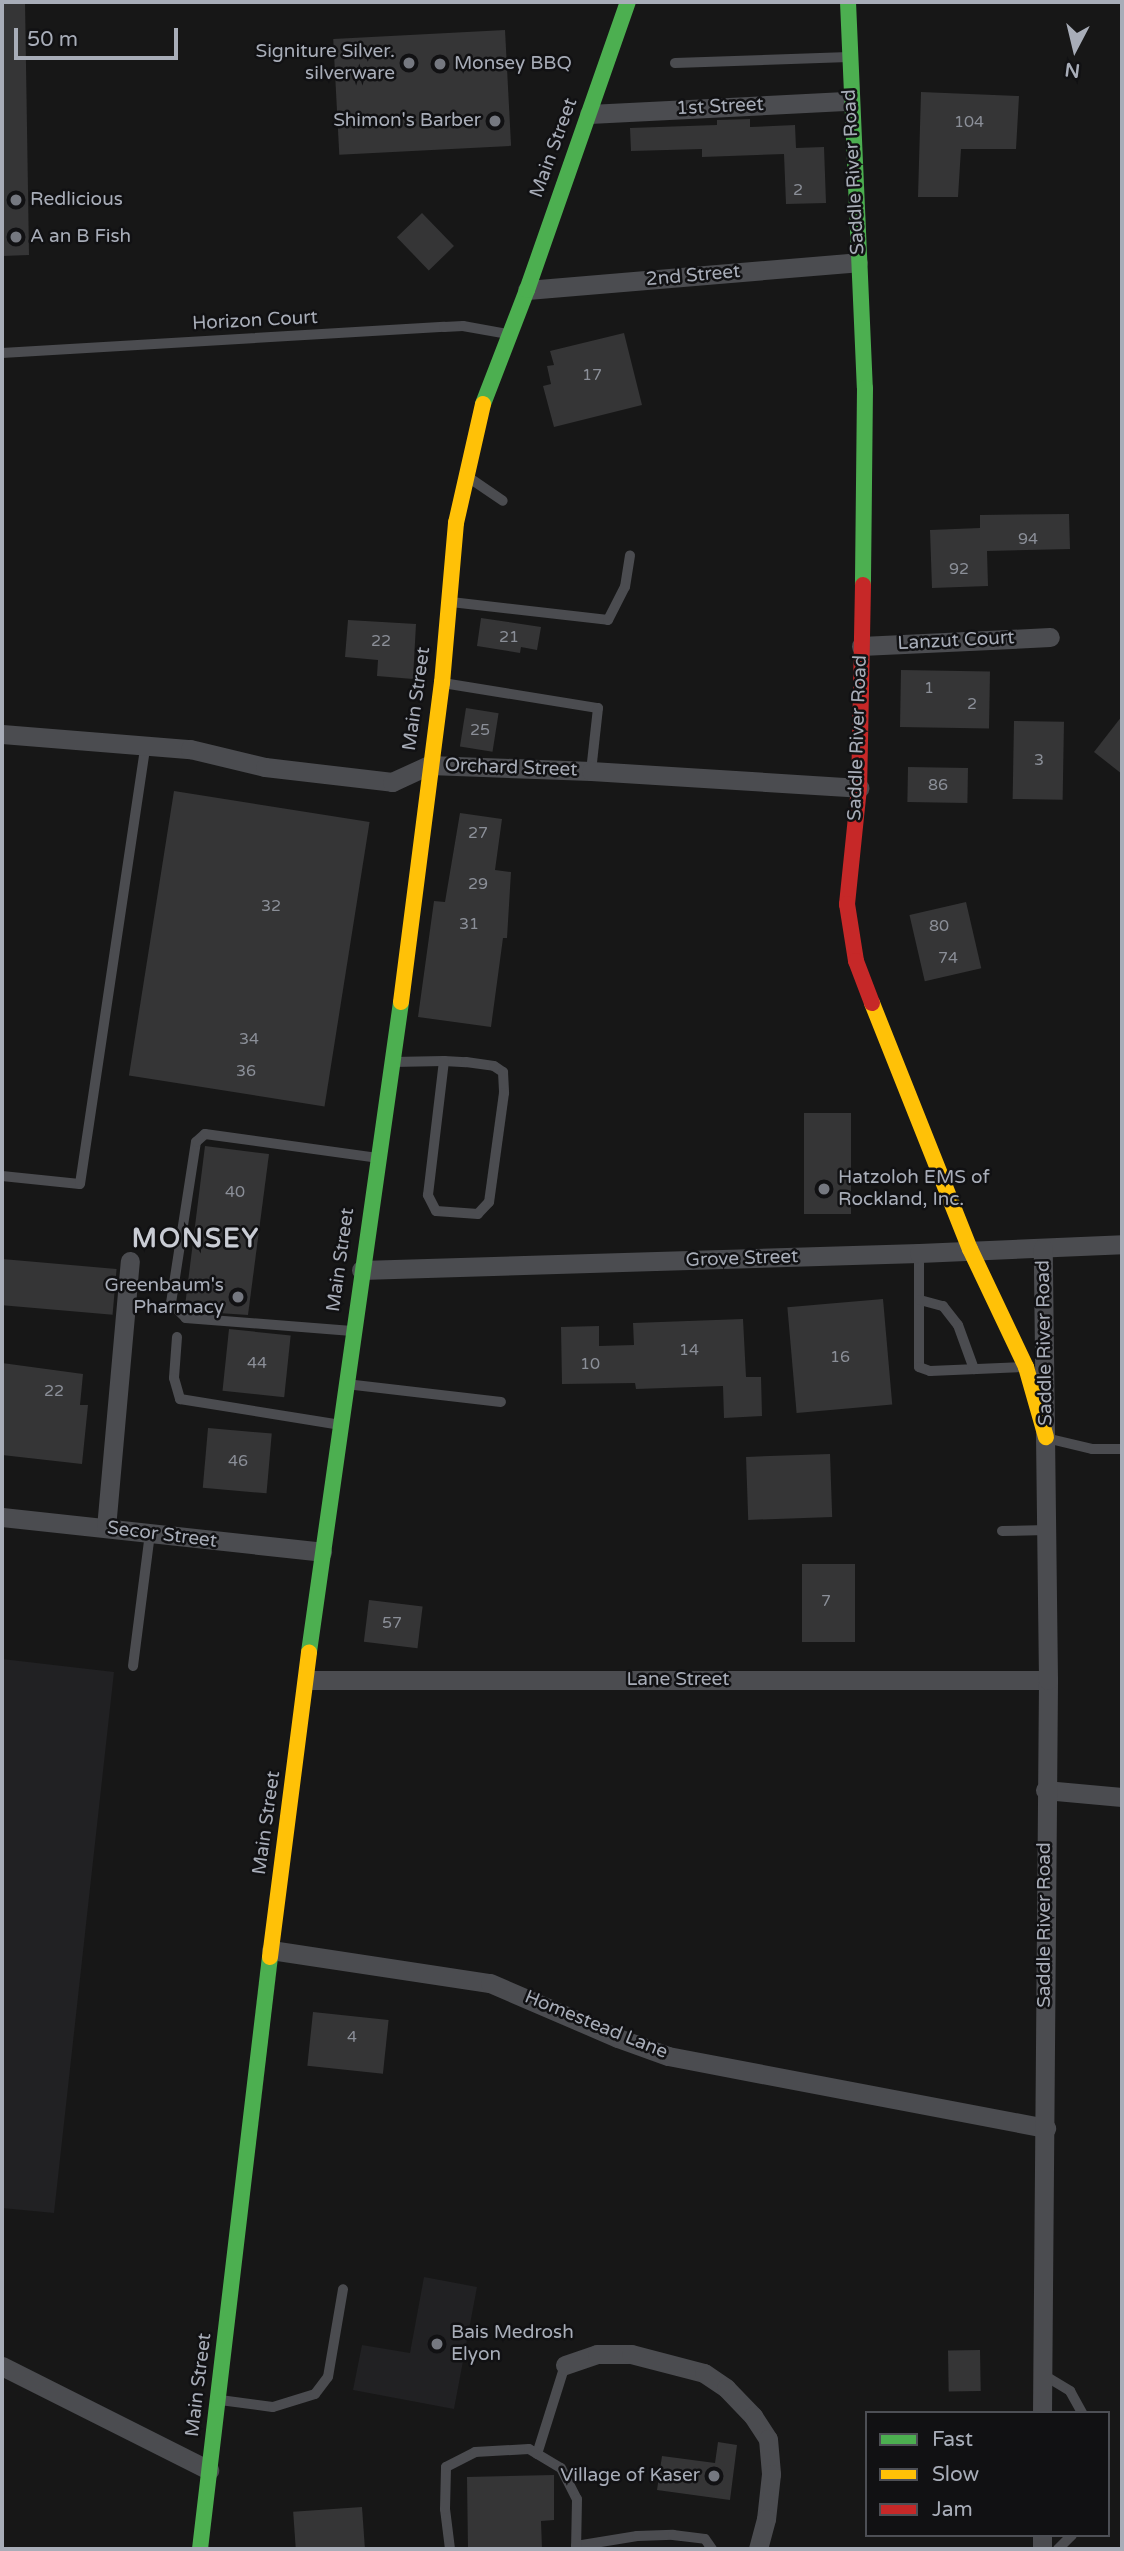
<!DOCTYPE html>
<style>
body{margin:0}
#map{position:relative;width:1124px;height:2551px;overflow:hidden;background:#171717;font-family:"Varela Round",sans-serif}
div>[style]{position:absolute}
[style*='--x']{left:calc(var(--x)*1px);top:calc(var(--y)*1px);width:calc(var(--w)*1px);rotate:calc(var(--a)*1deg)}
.built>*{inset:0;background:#212123}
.building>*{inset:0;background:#353536;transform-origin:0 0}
.lane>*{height:10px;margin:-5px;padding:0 5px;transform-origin:5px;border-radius:5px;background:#4b4c50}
.street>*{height:19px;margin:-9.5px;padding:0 9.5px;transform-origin:9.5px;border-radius:9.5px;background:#4b4c50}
.fast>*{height:16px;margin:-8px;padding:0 8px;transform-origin:8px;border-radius:8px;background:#4caf50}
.slow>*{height:16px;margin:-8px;padding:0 8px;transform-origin:8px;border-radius:8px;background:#ffc107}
.jam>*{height:16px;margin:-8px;padding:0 8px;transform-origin:8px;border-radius:8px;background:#c62828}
.dots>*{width:19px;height:19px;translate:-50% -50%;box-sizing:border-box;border:4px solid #111113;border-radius:50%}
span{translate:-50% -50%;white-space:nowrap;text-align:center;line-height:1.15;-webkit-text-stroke:5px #111113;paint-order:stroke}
.number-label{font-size:16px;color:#8b8f98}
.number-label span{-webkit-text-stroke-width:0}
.poi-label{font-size:19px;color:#a8adb8}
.right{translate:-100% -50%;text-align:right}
.left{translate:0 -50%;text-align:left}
.street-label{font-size:19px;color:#a8adb8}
.district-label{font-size:26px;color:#c9ccd4;font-weight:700;letter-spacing:2px}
.frame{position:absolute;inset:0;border:4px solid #a8adb8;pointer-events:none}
.legend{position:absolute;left:865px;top:2411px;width:245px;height:126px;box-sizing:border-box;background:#111113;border:2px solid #4d4f55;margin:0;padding:9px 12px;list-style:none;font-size:21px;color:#a8adb8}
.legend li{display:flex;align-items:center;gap:14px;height:35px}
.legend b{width:35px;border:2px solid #4d4f55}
.north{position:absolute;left:1040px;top:14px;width:70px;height:70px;-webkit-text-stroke:5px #111113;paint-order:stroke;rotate:187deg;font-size:19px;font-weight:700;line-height:28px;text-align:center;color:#a8adb8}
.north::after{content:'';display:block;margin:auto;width:24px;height:32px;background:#a8adb8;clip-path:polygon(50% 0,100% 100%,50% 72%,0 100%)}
.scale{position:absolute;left:14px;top:28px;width:164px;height:32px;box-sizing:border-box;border:4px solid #a8adb8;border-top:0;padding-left:9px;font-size:21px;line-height:24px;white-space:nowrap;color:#a8adb8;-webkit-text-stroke:5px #111113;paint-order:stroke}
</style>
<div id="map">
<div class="built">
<i style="clip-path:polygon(2px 1659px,114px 1672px,54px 2213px,2px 2208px)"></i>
<i style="clip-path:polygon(424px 2277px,477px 2287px,454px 2409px,353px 2390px,362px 2345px,410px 2353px)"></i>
</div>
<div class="building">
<i style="clip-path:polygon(2px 2px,25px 2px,29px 255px,2px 256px)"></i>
<i style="left:505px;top:30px;width:116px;height:172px;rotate:87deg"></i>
<i style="clip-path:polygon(921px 92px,1019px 96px,1016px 149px,961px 149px,958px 197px,918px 197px)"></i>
<i style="clip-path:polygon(750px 119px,750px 127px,795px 125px,796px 148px,824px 147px,826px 203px,786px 204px,784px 154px,702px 157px,702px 149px,631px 151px,630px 128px,717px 125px,717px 120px)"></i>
<i style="left:422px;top:213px;width:46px;height:35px;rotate:46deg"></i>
<i style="clip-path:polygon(624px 333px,642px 405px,554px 427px,543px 386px,551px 384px,547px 366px,554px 365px,550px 351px)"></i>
<i style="clip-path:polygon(1069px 514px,1070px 549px,987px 551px,988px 586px,932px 588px,930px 530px,980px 528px,980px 515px)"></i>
<i style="clip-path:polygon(481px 618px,541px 627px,537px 650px,521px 647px,520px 653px,477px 646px)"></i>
<i style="clip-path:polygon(348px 620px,416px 624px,413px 679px,377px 676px,378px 660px,345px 657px)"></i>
<i style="left:901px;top:670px;width:89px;height:57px;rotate:1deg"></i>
<i style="left:466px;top:708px;width:33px;height:39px;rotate:9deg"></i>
<i style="clip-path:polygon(1122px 716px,1122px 774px,1094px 752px)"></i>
<i style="left:1014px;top:721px;width:50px;height:78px;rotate:1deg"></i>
<i style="left:908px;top:767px;width:60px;height:35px;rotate:1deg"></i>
<i style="left:174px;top:791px;width:198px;height:288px;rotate:9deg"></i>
<i style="clip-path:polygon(460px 813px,502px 819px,495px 870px,511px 872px,507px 938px,503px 938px,491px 1027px,418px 1017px,434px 901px,445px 902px)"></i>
<i style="left:966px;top:902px;width:68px;height:58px;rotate:77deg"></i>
<i style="left:804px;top:1113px;width:47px;height:101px"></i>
<i style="clip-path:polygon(205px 1146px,269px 1154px,248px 1315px,189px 1311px,185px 1306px)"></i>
<i style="left:2px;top:1259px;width:115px;height:46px;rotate:5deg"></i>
<i style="left:883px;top:1299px;width:106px;height:96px;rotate:85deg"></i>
<i style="clip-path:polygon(743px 1319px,746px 1377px,761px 1377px,762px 1416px,724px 1418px,723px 1386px,636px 1389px,635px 1383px,562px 1384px,561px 1327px,599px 1326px,599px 1346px,634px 1345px,633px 1323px)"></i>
<i style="left:229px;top:1329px;width:62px;height:62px;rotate:6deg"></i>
<i style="clip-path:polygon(2px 1363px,83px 1374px,80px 1405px,88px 1405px,82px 1464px,2px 1455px)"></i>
<i style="left:208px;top:1428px;width:64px;height:60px;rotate:5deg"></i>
<i style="left:830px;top:1454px;width:63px;height:84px;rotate:88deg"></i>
<i style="left:802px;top:1564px;width:53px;height:78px"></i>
<i style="left:369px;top:1600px;width:54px;height:42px;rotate:7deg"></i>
<i style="left:313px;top:2012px;width:76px;height:54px;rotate:6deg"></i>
<i style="left:980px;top:2350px;width:41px;height:32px;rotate:89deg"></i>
<i style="clip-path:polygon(718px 2442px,737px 2445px,730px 2500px,657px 2490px,662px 2456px,715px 2463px)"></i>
<i style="clip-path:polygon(554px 2475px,554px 2520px,541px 2521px,542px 2549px,468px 2549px,467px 2477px)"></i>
<i style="left:362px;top:2507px;width:42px;height:69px;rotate:86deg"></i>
</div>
<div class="lane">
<i style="--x:675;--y:63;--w:174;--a:-2"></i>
<i style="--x:2;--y:353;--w:443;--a:-3.4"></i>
<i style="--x:444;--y:327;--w:19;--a:-3"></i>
<i style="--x:463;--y:326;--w:46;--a:10.1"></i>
<i style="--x:468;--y:477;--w:42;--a:34.4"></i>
<i style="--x:451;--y:602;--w:158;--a:6.5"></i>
<i style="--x:608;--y:620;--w:37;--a:-63"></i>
<i style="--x:625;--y:587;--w:32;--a:-81"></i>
<i style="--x:443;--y:683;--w:157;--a:9.2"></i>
<i style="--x:598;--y:708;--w:63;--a:96.3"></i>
<i style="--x:393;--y:1062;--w:51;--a:-1.1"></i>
<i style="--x:444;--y:1061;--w:22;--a:3"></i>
<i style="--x:466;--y:1062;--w:28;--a:8"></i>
<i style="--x:494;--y:1066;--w:11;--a:34"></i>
<i style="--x:503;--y:1072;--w:21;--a:87"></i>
<i style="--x:504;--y:1093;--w:110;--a:97.8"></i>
<i style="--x:489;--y:1202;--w:16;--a:133"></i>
<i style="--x:478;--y:1214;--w:42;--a:-175.9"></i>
<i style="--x:436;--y:1211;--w:18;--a:-117"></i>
<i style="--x:428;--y:1195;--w:135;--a:-83.2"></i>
<i style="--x:2;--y:1176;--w:78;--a:5.9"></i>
<i style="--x:80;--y:1184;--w:444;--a:-81.5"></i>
<i style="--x:919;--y:1253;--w:114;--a:90"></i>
<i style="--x:919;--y:1367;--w:12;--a:20"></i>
<i style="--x:930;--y:1371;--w:92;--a:-2.5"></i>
<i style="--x:920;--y:1300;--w:24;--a:15"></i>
<i style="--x:943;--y:1306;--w:24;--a:52"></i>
<i style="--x:958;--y:1325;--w:47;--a:70"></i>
<i style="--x:352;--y:1331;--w:167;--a:-175.5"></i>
<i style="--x:186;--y:1318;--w:21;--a:-135"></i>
<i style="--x:171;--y:1303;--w:163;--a:-81.2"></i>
<i style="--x:196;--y:1142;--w:12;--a:-42"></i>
<i style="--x:205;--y:1134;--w:174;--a:7.9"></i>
<i style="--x:177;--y:1337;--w:41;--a:94.2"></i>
<i style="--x:174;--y:1378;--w:22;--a:74"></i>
<i style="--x:180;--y:1399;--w:163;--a:9.2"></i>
<i style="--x:346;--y:1384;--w:156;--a:6.6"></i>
<i style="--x:1046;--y:1438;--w:47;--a:13.4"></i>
<i style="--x:1092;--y:1449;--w:30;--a:0"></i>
<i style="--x:1002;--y:1531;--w:45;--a:-1.3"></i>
<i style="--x:133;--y:1666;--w:133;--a:-82.7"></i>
<i style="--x:1042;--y:2374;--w:33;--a:31"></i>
<i style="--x:1070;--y:2391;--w:25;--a:61"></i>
<i style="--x:220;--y:2400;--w:53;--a:7.5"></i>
<i style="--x:273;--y:2407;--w:44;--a:-17.2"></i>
<i style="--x:315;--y:2394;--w:21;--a:-53"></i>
<i style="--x:328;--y:2377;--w:89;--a:-80.3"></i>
<i style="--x:537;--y:2454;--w:93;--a:-72.5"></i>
<i style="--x:576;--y:2546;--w:62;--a:-9.3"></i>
<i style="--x:637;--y:2536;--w:36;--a:-2"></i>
<i style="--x:673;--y:2535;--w:32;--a:7"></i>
<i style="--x:705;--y:2539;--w:12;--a:55"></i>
<i style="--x:450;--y:2549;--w:40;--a:-97.1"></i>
<i style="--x:445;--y:2509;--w:42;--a:-88.6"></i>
<i style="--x:446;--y:2467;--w:33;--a:-27"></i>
<i style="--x:475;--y:2452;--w:54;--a:-3.2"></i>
<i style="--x:529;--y:2449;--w:37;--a:31"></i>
<i style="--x:561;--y:2468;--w:35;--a:63"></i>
<i style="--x:577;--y:2499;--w:50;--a:91.1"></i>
<i style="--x:1058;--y:2549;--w:20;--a:-45"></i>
</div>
<div class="street">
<i style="--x:589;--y:114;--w:261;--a:-2.9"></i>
<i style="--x:527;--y:290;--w:332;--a:-4.8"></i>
<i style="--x:861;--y:646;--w:189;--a:-2.7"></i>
<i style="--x:2;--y:734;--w:189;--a:4.6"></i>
<i style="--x:190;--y:749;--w:77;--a:13.5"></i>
<i style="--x:265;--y:767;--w:128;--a:6.7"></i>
<i style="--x:392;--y:782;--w:41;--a:-24.7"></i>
<i style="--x:429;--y:765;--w:162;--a:2.1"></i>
<i style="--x:591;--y:771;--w:269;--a:3.6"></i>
<i style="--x:361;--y:1270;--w:558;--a:-1.75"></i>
<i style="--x:919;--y:1253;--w:203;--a:-2.5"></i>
<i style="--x:2;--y:1517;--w:322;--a:6.2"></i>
<i style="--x:106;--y:1528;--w:268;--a:-84.9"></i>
<i style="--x:307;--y:1680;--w:741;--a:0"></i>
<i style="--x:1045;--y:1790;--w:77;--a:5.2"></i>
<i style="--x:271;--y:1950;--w:221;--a:8.6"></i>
<i style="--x:490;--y:1983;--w:139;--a:23.3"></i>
<i style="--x:618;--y:2038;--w:53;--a:19.8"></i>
<i style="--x:668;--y:2056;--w:385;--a:10.8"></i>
<i style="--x:565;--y:2365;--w:34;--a:-19"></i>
<i style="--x:597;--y:2354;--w:34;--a:0"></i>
<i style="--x:631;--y:2354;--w:75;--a:14.6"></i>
<i style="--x:704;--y:2373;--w:27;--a:34"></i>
<i style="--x:726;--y:2388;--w:39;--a:46"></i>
<i style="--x:753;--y:2416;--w:27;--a:57"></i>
<i style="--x:768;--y:2439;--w:35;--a:85"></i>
<i style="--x:771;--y:2474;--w:45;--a:96.3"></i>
<i style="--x:766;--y:2519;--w:31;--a:105"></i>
<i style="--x:2;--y:2366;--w:232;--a:26.7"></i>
<i style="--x:1042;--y:2413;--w:733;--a:-89.53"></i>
<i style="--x:1048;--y:1680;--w:432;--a:-90.7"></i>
<i style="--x:1042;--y:2549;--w:14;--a:-90"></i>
</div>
<div class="fast">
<i style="--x:848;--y:2;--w:386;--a:87.5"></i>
<i style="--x:865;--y:388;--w:197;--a:90.6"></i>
<i style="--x:483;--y:404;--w:122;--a:-68.9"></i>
<i style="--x:527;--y:290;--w:305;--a:-70.7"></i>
<i style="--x:309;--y:1652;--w:656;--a:-81.94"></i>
<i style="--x:200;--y:2549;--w:596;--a:-83.26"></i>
</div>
<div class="slow">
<i style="--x:401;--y:1002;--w:322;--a:-82.7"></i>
<i style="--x:442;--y:683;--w:161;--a:-85"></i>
<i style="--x:456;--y:523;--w:122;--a:-77.2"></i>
<i style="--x:872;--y:1003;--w:265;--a:68.3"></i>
<i style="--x:970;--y:1249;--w:131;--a:64.6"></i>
<i style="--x:1026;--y:1367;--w:73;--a:74.1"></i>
<i style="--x:270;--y:1957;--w:307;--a:-82.7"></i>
</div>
<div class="jam">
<i style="--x:863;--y:585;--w:203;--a:91.1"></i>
<i style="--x:859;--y:788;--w:117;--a:95.9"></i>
<i style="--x:847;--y:904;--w:58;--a:81"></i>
<i style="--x:856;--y:961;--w:45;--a:69.1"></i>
</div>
<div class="dots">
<i style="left:409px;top:63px;background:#757880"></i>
<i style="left:440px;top:64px;background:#757880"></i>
<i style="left:495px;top:121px;background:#757880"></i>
<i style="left:16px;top:200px;background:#757880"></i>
<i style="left:16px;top:237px;background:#757880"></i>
<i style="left:824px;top:1189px;background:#757880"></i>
<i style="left:238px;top:1297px;background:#757880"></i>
<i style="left:437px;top:2344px;background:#757880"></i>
<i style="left:714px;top:2476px;background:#757880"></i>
</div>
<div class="number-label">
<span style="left:969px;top:122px">104</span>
<span style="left:798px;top:190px">2</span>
<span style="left:592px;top:375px">17</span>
<span style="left:1028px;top:539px">94</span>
<span style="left:959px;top:569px">92</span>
<span style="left:509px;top:637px">21</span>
<span style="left:381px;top:641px">22</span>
<span style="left:929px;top:688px">1</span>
<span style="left:972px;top:704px">2</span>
<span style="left:480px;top:730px">25</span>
<span style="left:1039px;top:760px">3</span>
<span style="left:938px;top:785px">86</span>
<span style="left:478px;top:833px">27</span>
<span style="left:478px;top:884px">29</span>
<span style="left:271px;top:906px">32</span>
<span style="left:469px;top:924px">31</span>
<span style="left:939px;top:926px">80</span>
<span style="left:948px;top:958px">74</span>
<span style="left:249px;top:1039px">34</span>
<span style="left:246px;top:1071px">36</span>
<span style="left:235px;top:1192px">40</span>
<span style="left:689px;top:1350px">14</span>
<span style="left:840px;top:1357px">16</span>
<span style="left:257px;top:1363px">44</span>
<span style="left:590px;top:1364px">10</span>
<span style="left:54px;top:1391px">22</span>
<span style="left:238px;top:1461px">46</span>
<span style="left:826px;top:1601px">7</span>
<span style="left:392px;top:1623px">57</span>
<span style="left:352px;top:2037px">4</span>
</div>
<div class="poi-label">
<span class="right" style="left:395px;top:63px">Signiture Silver.<br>silverware</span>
<span class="left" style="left:454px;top:64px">Monsey BBQ</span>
<span class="right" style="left:481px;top:121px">Shimon's Barber</span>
<span class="left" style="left:30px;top:200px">Redlicious</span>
<span class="left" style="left:30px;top:237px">A an B Fish</span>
<span class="left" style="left:838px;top:1189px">Hatzoloh EMS of<br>Rockland, Inc.</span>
<span class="right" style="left:224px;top:1297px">Greenbaum's<br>Pharmacy</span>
<span class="left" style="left:451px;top:2344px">Bais Medrosh<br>Elyon</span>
<span class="right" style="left:700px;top:2476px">Village of Kaser</span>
</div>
<div class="street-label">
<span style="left:720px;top:107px;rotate:-3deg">1st Street</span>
<span style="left:554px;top:148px;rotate:-70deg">Main Street</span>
<span style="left:854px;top:172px;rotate:-93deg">Saddle River Road</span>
<span style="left:693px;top:276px;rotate:-5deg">2nd Street</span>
<span style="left:255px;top:321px;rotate:-3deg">Horizon Court</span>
<span style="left:956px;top:641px;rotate:-3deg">Lanzut Court</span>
<span style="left:417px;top:699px;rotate:-82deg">Main Street</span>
<span style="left:858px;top:738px;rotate:-88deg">Saddle River Road</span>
<span style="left:511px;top:768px;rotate:2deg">Orchard Street</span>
<span style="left:742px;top:1259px;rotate:-2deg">Grove Street</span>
<span style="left:341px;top:1260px;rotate:-82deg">Main Street</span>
<span style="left:1045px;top:1343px;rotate:-91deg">Saddle River Road</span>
<span style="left:162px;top:1535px;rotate:7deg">Secor Street</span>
<span style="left:678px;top:1680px">Lane Street</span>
<span style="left:267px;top:1823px;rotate:-82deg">Main Street</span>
<span style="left:1045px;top:1925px;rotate:-90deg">Saddle River Road</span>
<span style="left:596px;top:2025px;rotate:22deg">Homestead Lane</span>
<span style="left:199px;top:2385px;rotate:-83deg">Main Street</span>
</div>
<div class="district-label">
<span style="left:196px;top:1239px">MONSEY</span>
</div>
<div class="frame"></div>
<ul class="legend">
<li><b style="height:9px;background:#4caf50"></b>Fast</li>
<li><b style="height:9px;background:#ffc107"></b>Slow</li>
<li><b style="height:9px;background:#c62828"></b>Jam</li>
</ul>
<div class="north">N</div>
<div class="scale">50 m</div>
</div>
